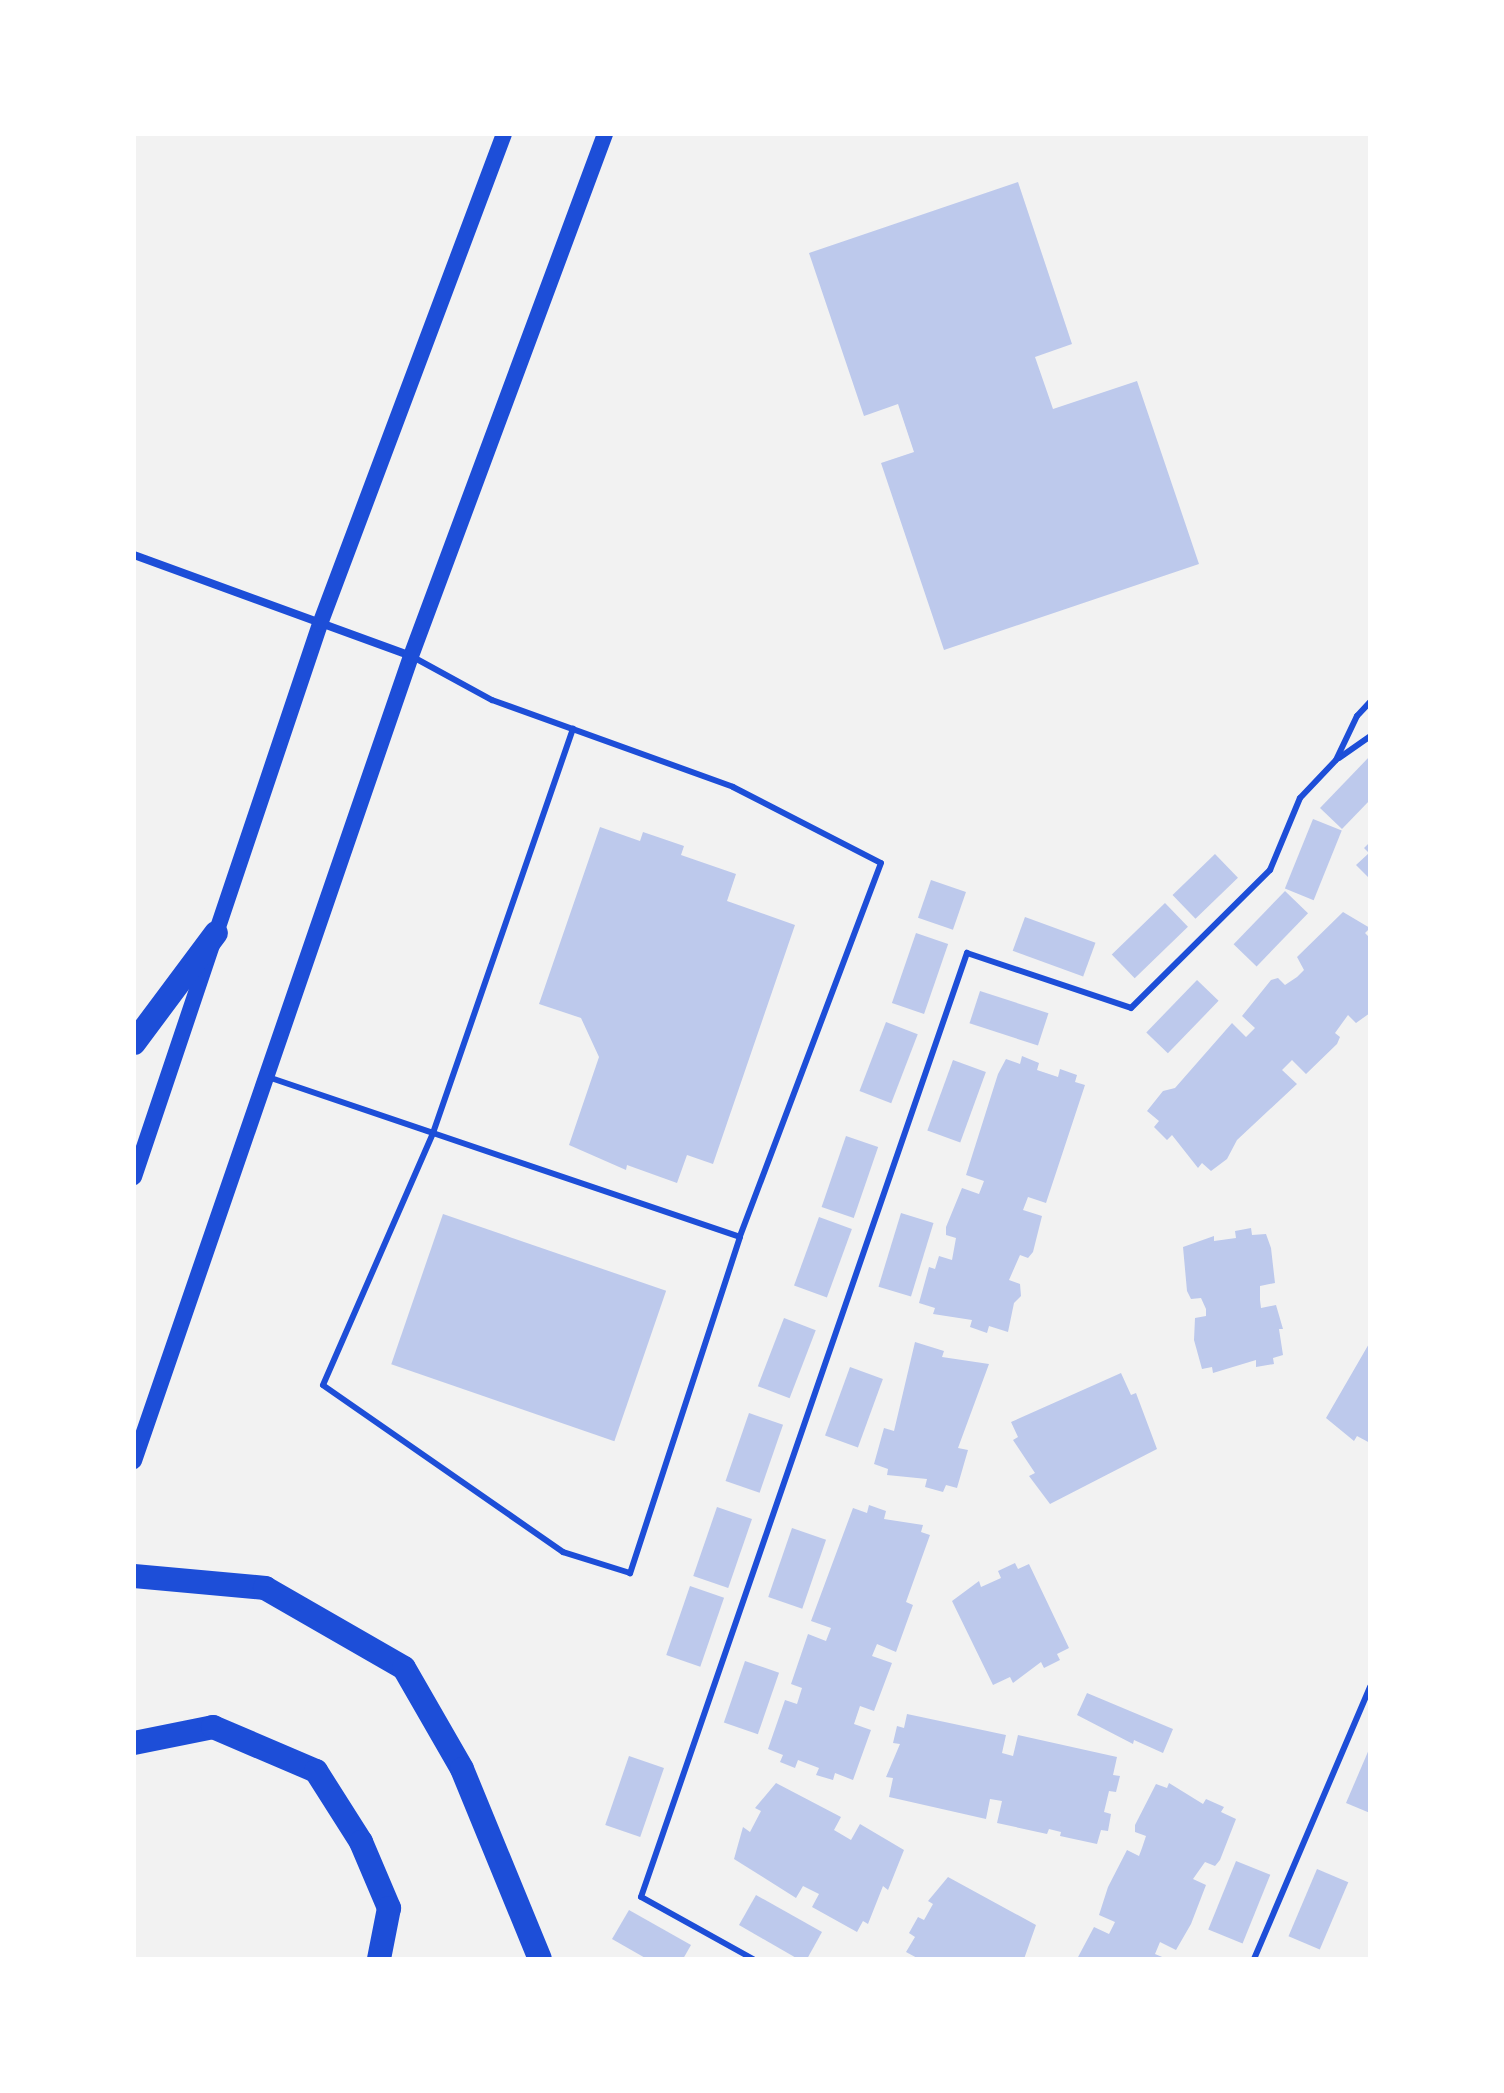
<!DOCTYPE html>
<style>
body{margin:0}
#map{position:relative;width:1504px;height:2093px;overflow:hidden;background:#f2f2f2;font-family:"Archivo Narrow",sans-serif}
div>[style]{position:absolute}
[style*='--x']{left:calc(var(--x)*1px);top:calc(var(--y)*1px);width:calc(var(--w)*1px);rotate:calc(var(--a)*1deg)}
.building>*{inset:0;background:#bdc9ec;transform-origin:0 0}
.service>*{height:6px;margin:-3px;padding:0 3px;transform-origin:3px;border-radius:3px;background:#1d4ed8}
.minor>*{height:8px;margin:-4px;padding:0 4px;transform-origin:4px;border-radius:4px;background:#1d4ed8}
.secondary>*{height:16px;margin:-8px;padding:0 8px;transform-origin:8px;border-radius:8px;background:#1d4ed8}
.motorway>*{height:24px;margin:-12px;padding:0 12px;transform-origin:12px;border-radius:12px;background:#1d4ed8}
span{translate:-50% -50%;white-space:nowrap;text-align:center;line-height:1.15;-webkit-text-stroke:7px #fff;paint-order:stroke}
.frame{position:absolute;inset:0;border:136px solid #fff;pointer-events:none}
</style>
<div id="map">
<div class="building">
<i style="clip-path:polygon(1018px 182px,1072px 344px,1035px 357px,1053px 409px,1137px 381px,1199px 564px,944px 650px,881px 463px,914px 452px,898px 404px,864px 416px,809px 253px)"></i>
<i style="clip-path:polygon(1370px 756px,1370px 800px,1342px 829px,1320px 808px)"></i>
<i style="left:1313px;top:819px;width:31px;height:75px;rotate:22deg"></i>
<i style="clip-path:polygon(600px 827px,640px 841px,643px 832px,684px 846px,681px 855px,736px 874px,727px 901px,795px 925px,713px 1164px,687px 1155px,677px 1183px,627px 1165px,626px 1170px,569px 1145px,599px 1057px,581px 1018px,539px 1004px)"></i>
<i style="clip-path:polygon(1370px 842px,1370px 879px,1356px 865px,1369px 853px,1364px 848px)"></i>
<i style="left:1215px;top:854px;width:33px;height:59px;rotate:46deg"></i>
<i style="left:931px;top:880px;width:37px;height:40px;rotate:19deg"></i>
<i style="left:1285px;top:891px;width:32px;height:74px;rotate:44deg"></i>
<i style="left:1165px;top:903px;width:33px;height:74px;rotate:46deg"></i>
<i style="clip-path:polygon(1343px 912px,1370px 928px,1365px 933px,1370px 938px,1370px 1013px,1356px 1023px,1348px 1015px,1335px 1033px,1340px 1037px,1337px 1044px,1306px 1074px,1292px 1060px,1282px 1070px,1297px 1084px,1237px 1140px,1227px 1159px,1211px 1171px,1202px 1163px,1198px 1168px,1172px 1135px,1167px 1140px,1154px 1127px,1159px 1121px,1147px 1111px,1163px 1091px,1175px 1088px,1232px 1023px,1246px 1037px,1255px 1028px,1242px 1016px,1271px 980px,1278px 978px,1285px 985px,1297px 977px,1304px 970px,1297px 957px)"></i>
<i style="left:1025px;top:917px;width:75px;height:36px;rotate:20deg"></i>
<i style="left:916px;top:933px;width:34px;height:74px;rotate:19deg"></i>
<i style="left:1197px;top:980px;width:30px;height:73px;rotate:44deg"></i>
<i style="left:980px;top:991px;width:72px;height:34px;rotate:18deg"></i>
<i style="left:886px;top:1022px;width:34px;height:74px;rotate:21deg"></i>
<i style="clip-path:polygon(1022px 1056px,1039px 1063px,1037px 1070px,1058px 1077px,1060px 1069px,1077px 1075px,1075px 1082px,1085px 1085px,1046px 1203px,1028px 1197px,1023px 1210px,1042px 1216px,1033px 1252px,1028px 1258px,1020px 1255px,1009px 1280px,1020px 1284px,1021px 1296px,1014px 1303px,1008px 1332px,989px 1326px,987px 1333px,970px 1327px,972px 1320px,933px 1314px,935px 1308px,919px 1303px,929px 1267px,935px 1269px,939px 1256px,952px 1260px,956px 1238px,946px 1235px,946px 1227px,962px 1188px,979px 1194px,984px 1181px,966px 1175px,998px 1074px,1006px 1059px,1020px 1064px)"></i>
<i style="left:953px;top:1060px;width:35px;height:75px;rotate:20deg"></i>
<i style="left:846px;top:1136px;width:34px;height:75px;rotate:19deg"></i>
<i style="left:901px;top:1213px;width:34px;height:77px;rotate:17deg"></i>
<i style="left:443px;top:1214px;width:236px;height:159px;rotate:19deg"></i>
<i style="left:819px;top:1217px;width:35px;height:73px;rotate:20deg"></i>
<i style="clip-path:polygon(1251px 1228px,1252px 1235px,1266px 1234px,1271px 1248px,1275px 1283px,1260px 1286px,1260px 1300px,1261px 1308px,1276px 1305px,1283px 1329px,1279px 1329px,1283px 1355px,1273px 1358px,1274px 1364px,1256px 1367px,1256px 1360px,1213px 1373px,1212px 1367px,1202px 1369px,1194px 1340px,1195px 1318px,1206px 1316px,1206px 1309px,1201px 1298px,1191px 1299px,1187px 1291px,1183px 1247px,1214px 1236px,1214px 1241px,1236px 1238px,1235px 1231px)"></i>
<i style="left:784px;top:1318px;width:34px;height:73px;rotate:21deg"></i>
<i style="clip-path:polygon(915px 1342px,944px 1351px,942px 1357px,989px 1364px,958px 1448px,968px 1450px,957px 1488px,946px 1485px,943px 1492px,925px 1487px,927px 1479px,887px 1475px,888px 1469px,874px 1464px,884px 1428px,894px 1431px)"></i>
<i style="clip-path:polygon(1370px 1342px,1370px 1443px,1357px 1436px,1354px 1441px,1326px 1418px)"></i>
<i style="left:850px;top:1367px;width:35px;height:73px;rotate:20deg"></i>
<i style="clip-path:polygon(1121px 1373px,1131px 1395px,1136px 1393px,1157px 1449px,1050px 1504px,1029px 1476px,1035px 1473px,1013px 1440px,1018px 1437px,1011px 1422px)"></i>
<i style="left:749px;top:1413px;width:36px;height:72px;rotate:19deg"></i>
<i style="clip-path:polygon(869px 1505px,886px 1511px,884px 1519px,923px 1525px,921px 1532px,930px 1535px,906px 1602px,913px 1605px,896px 1652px,877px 1644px,872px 1656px,892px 1663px,874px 1711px,860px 1706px,854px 1724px,871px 1730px,853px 1780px,835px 1773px,833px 1780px,816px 1775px,819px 1768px,798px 1760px,795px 1768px,780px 1762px,783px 1755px,768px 1749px,785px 1700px,797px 1704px,802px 1688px,791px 1684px,808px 1634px,826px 1641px,831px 1628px,811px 1621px,853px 1508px,867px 1513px)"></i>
<i style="left:717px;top:1507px;width:37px;height:73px;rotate:19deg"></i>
<i style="left:792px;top:1528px;width:36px;height:73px;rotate:19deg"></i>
<i style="clip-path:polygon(1015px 1563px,1018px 1569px,1029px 1564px,1069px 1648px,1057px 1654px,1060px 1660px,1044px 1668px,1041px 1662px,1013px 1683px,1010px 1677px,993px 1685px,952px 1601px,979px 1581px,981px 1587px,1001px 1578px,998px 1571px)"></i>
<i style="left:690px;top:1586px;width:36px;height:73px;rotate:19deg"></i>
<i style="left:745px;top:1661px;width:36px;height:65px;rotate:19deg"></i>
<i style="clip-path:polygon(1087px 1693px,1173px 1729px,1163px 1753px,1134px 1740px,1133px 1744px,1077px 1715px)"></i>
<i style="clip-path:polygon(907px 1714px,1006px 1735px,1002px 1753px,1013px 1756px,1018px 1735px,1117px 1757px,1113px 1775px,1120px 1776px,1116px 1792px,1109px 1791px,1104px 1812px,1111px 1814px,1108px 1831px,1101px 1830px,1097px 1844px,1060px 1836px,1061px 1832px,1049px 1829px,1047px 1834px,997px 1823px,1002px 1801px,990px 1799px,986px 1819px,889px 1797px,893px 1778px,886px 1777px,900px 1744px,893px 1743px,897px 1726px,904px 1728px)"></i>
<i style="clip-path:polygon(1370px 1747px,1370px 1813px,1346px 1803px)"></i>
<i style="left:629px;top:1756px;width:37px;height:73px;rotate:19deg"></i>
<i style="clip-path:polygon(776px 1783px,841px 1817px,834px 1830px,851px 1840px,860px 1824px,904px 1850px,888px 1890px,883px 1886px,868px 1924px,863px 1921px,857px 1932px,812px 1907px,819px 1894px,803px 1886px,796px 1898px,734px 1859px,743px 1827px,750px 1832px,761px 1811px,755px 1808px)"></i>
<i style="clip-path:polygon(1169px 1783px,1203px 1804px,1206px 1799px,1224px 1807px,1221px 1812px,1236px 1819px,1220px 1860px,1215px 1866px,1205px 1862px,1193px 1879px,1206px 1885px,1191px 1924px,1176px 1950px,1160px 1942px,1155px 1954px,1167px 1959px,1077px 1959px,1094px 1927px,1109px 1934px,1115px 1922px,1099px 1915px,1108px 1887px,1127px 1850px,1139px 1856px,1142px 1848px,1146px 1836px,1135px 1832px,1135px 1825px,1156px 1784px,1167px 1788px)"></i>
<i style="left:1236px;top:1861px;width:37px;height:74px;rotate:22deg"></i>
<i style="left:1317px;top:1869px;width:34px;height:73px;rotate:23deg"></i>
<i style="clip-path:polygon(948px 1877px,1036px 1925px,1024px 1959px,919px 1959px,906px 1952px,915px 1937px,909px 1933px,918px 1917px,924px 1920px,933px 1904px,928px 1901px)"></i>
<i style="clip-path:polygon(756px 1895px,822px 1932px,807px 1959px,798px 1959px,739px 1925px)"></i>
<i style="clip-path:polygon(629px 1910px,691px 1945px,683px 1959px,647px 1959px,612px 1939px)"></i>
</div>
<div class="service">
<i style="--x:413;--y:657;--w:90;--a:28.6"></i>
<i style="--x:492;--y:700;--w:256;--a:19.8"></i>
<i style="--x:733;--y:787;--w:166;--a:27.2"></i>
<i style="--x:881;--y:863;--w:400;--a:110.7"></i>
<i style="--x:1339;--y:758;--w:38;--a:-35"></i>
<i style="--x:268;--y:1077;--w:174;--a:18.7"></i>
<i style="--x:433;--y:1133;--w:324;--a:18.7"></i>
<i style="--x:740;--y:1237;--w:354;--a:108.1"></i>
<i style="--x:630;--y:1573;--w:70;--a:-162.6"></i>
<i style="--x:563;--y:1552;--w:292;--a:-145.2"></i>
<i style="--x:323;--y:1385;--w:275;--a:-66.4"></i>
<i style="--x:433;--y:1133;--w:428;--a:-70.9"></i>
<i style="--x:753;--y:1959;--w:128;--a:-151"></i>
<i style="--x:641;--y:1897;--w:999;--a:-70.95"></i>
<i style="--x:967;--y:953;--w:173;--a:18.5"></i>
<i style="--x:1131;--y:1008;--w:196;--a:-44.8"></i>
<i style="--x:1270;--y:870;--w:78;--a:-67.4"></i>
<i style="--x:1300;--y:798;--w:52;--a:-46.5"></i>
<i style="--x:1336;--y:760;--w:49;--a:-64.5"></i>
<i style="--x:1357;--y:716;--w:19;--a:-47"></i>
<i style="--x:1254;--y:1959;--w:296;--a:-66.9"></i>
</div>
<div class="minor">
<i style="--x:134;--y:555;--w:295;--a:20"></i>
</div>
<div class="secondary">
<i style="--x:134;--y:1177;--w:583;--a:-71.41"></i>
<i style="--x:320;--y:624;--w:523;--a:-69.42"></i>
<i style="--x:134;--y:1461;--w:851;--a:-71.01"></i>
<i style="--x:411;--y:656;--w:557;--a:-69.61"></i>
</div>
<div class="motorway">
<i style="--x:134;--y:1043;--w:137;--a:-53.3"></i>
<i style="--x:134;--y:1576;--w:132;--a:5.2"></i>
<i style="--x:265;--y:1588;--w:160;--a:29.9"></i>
<i style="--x:404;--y:1668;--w:116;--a:60.1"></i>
<i style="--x:462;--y:1769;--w:205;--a:67.7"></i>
<i style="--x:134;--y:1743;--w:81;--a:-11.4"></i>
<i style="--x:213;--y:1727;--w:112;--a:23.1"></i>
<i style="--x:316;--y:1771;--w:84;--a:57.6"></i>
<i style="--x:361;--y:1842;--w:72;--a:67"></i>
<i style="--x:389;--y:1908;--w:52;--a:101.1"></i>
</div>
<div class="frame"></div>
</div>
